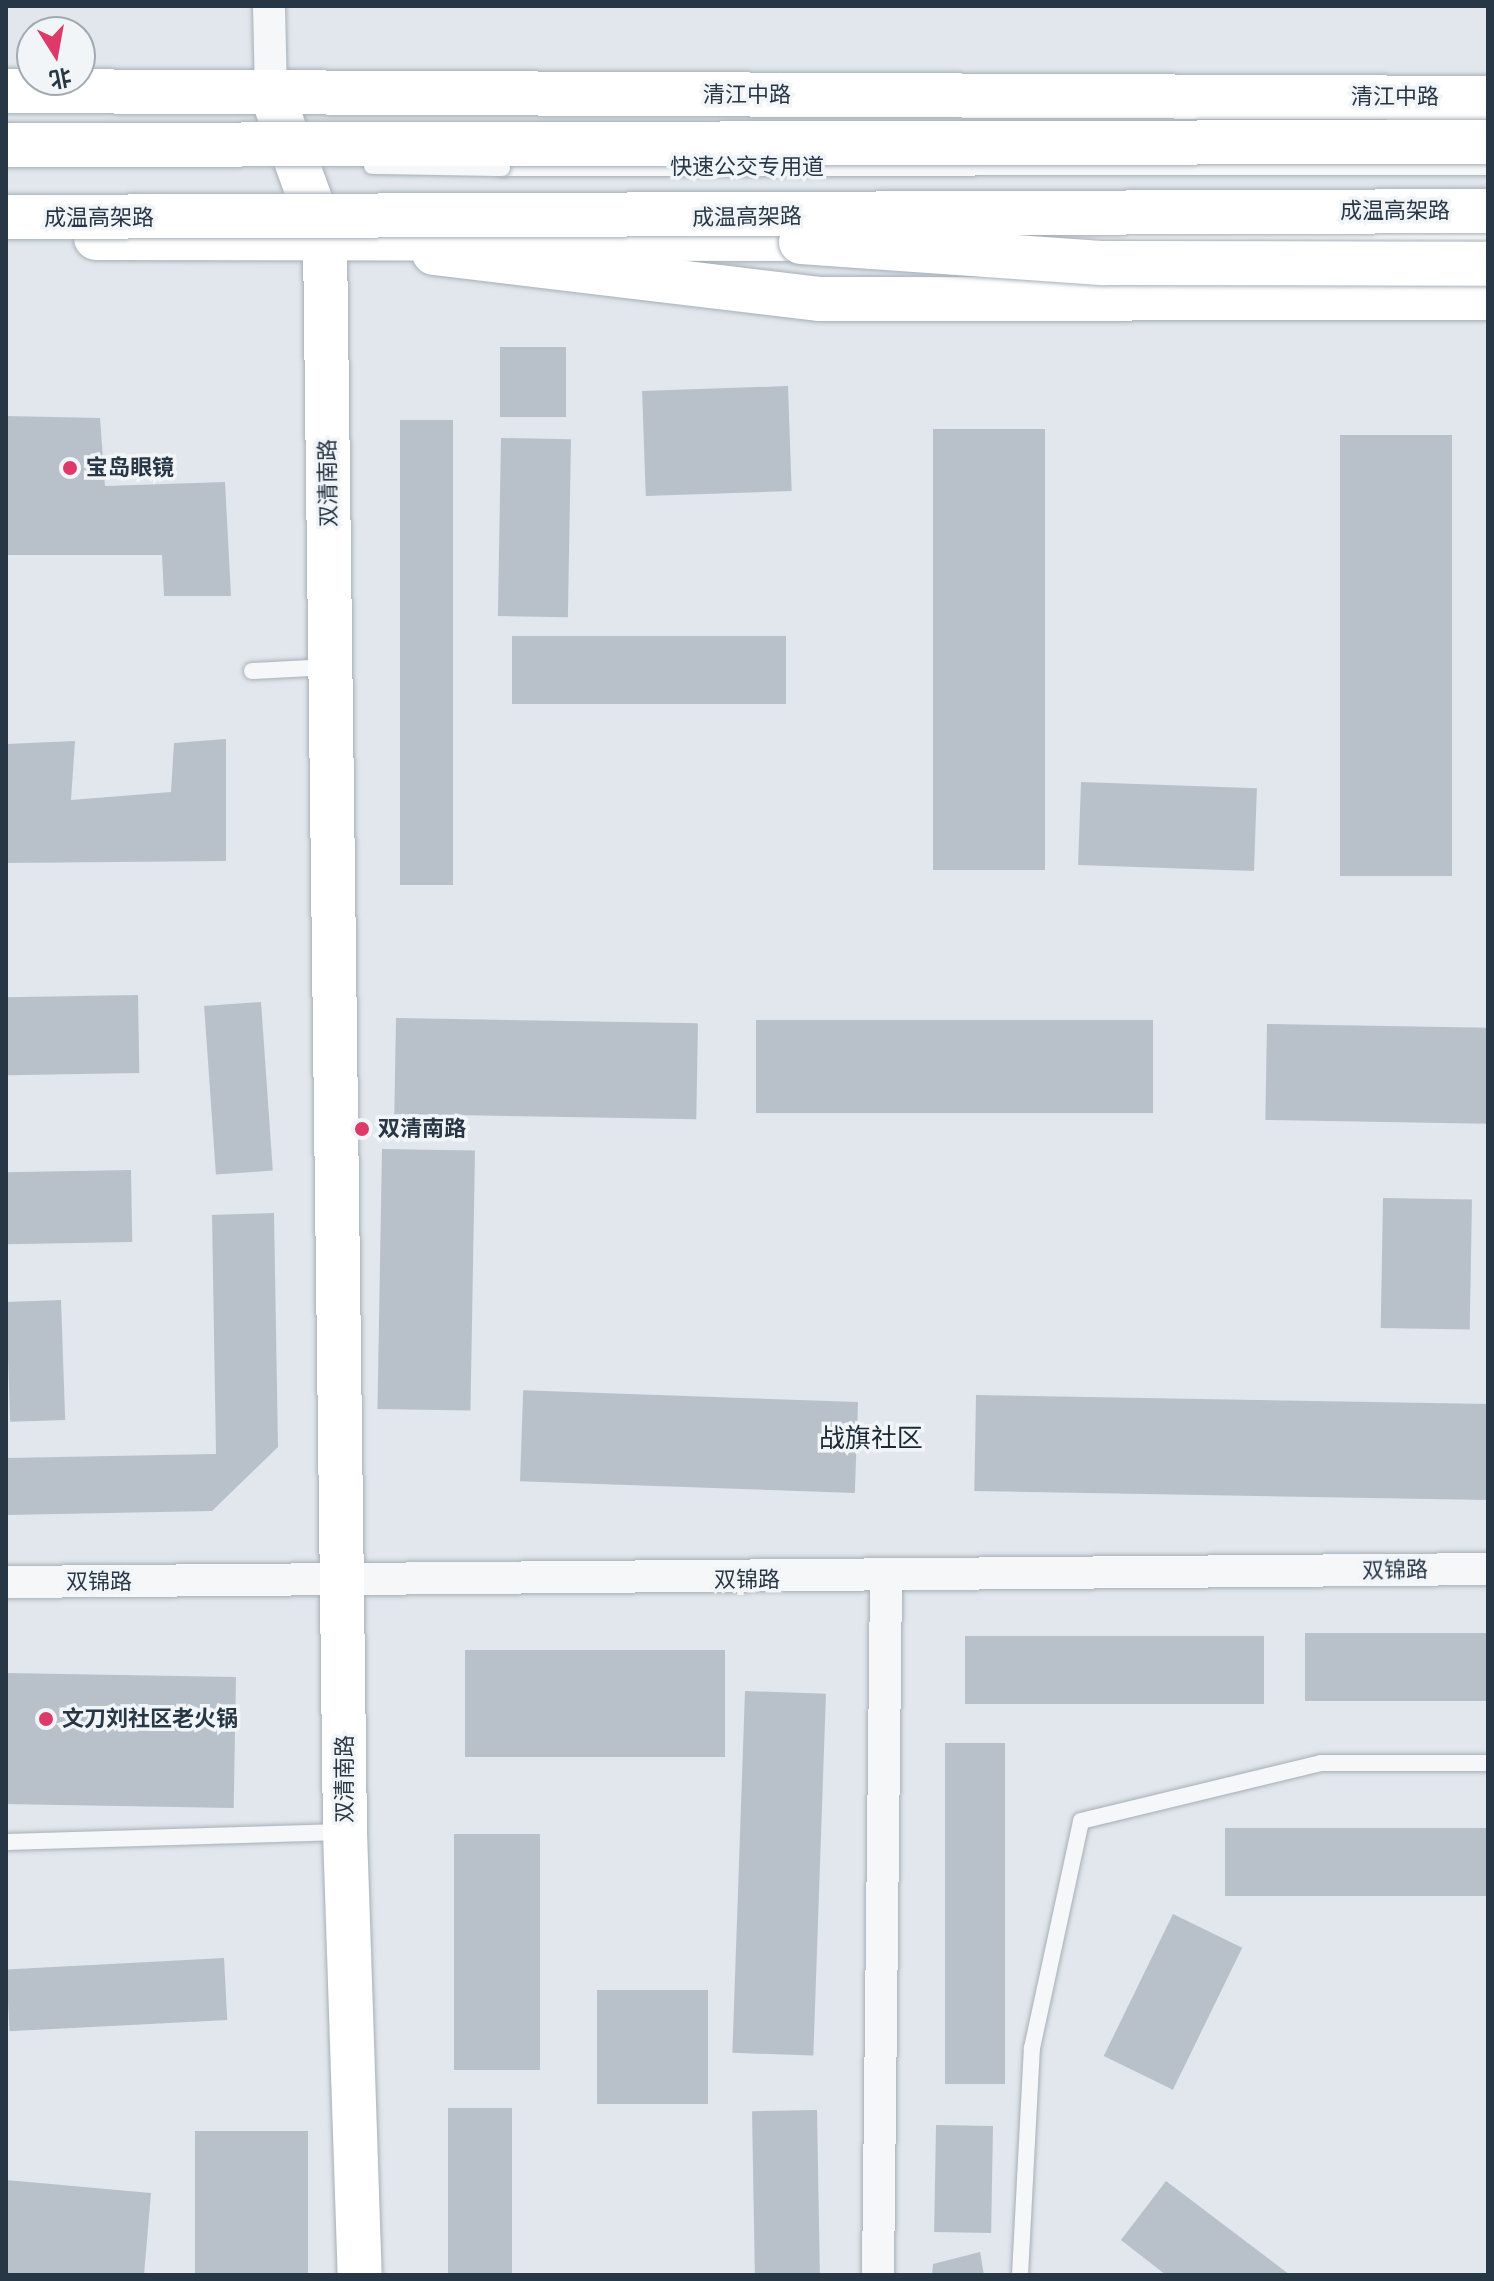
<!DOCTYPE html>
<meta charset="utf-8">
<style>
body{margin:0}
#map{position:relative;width:1494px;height:2281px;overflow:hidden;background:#e1e7ec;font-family:Helvetica,"Noto Sans SC",sans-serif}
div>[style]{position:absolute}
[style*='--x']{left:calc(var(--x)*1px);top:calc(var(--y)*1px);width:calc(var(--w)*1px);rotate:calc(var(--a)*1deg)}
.building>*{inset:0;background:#b8c1ca;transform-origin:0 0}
.roads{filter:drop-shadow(0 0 2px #a6afb7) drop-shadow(0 0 2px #a6afb7)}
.lane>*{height:16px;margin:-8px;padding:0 8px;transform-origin:8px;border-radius:8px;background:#f5f7f9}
.street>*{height:32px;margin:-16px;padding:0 16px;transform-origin:16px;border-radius:16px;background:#f5f7f9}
.secondary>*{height:44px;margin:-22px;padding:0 22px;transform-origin:22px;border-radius:22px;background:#fff}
.primary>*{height:44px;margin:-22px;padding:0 22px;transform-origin:22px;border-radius:22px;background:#fff}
.bridges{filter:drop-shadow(0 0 2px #a6afb7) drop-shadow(0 0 2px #a6afb7)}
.lane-bridge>*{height:16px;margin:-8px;padding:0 8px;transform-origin:8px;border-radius:8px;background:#f5f7f9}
.highway-bridge>*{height:44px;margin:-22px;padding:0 22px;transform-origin:22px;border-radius:22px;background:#fff}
.dots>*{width:22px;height:22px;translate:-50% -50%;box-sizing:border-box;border:4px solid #f2f5f8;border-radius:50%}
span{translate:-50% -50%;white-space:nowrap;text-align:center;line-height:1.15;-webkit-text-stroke:7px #f2f5f8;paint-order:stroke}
.street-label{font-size:22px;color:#283746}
.poi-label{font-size:22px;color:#283746;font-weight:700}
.left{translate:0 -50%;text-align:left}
.quarter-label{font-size:26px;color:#1a2836}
.frame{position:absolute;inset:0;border:8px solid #283746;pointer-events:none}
.north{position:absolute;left:16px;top:16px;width:80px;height:80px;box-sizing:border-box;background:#f2f5f8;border:2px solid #a1a9b1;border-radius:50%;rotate:169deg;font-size:22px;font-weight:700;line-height:32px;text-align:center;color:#283746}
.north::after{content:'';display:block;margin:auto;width:28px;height:36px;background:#dd3a6a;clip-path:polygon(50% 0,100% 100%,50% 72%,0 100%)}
</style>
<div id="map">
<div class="building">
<i style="left:500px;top:347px;width:66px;height:70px"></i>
<i style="left:788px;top:386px;width:105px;height:146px;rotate:88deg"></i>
<i style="clip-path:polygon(6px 416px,100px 418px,105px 486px,225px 482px,231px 596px,164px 596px,162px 555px,6px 555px)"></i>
<i style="left:400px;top:420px;width:53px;height:465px"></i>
<i style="left:1045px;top:429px;width:441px;height:112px;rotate:90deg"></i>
<i style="left:1452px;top:435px;width:441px;height:112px;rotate:90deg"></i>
<i style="left:501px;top:438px;width:70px;height:178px;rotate:1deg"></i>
<i style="left:512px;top:636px;width:274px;height:68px"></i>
<i style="clip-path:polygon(226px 739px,226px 861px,6px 863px,6px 744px,75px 741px,71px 800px,171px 792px,174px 743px)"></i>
<i style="left:1081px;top:782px;width:176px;height:83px;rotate:2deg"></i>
<i style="left:138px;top:995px;width:78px;height:132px;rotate:89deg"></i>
<i style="left:261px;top:1002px;width:169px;height:57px;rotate:86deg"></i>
<i style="left:396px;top:1018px;width:302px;height:96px;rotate:1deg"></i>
<i style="left:756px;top:1020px;width:397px;height:93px"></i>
<i style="left:1267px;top:1024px;width:221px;height:96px;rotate:1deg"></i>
<i style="left:382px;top:1149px;width:93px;height:260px;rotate:1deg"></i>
<i style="left:131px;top:1170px;width:72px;height:125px;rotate:89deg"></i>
<i style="left:1383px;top:1198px;width:89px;height:130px;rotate:1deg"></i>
<i style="clip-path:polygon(274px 1213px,278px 1447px,212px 1511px,6px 1515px,6px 1458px,216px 1454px,212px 1215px)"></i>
<i style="left:61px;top:1300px;width:120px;height:55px;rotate:88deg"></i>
<i style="left:976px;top:1395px;width:512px;height:96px;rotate:1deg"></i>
<i style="left:858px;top:1402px;width:91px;height:335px;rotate:92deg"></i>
<i style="left:1305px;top:1633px;width:183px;height:68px"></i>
<i style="left:965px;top:1636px;width:299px;height:68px"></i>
<i style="left:465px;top:1650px;width:260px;height:107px"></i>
<i style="left:6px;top:1673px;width:230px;height:131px;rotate:1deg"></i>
<i style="left:745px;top:1691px;width:81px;height:362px;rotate:2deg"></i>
<i style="left:1005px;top:1743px;width:341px;height:60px;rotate:90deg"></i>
<i style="left:1225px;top:1828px;width:263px;height:68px"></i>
<i style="left:454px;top:1834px;width:86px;height:236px"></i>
<i style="left:1173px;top:1914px;width:77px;height:158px;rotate:26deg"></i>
<i style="left:224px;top:1958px;width:62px;height:218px;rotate:87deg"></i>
<i style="left:597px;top:1990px;width:111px;height:114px"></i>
<i style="left:448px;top:2108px;width:64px;height:167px"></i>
<i style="left:817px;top:2110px;width:165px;height:65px;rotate:89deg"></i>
<i style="left:936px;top:2125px;width:57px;height:107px;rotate:1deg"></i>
<i style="left:195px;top:2131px;width:113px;height:144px"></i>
<i style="clip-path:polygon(6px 2180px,151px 2193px,144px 2275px,6px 2275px)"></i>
<i style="clip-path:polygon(1166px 2181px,1290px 2275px,1166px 2275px,1121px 2240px)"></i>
<i style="clip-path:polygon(980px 2252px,984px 2275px,932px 2275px,933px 2264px)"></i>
</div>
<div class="roads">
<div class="lane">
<i style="--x:502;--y:168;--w:986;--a:-0.06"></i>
<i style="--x:252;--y:671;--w:79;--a:-2.9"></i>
<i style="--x:6;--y:1842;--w:337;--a:-1.7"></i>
<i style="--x:1020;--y:2275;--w:227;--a:-87"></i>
<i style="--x:1032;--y:2048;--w:232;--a:-77.8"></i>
<i style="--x:1081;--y:1821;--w:247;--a:-13.6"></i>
<i style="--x:1321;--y:1763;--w:167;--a:0"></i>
</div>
<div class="street">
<i style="--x:269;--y:6;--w:86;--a:88.7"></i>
<i style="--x:6;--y:1582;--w:1482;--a:-0.5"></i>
<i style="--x:878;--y:2275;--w:696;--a:-89.34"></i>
</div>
<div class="secondary">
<i style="--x:271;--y:92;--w:158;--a:70"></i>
<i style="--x:325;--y:240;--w:1592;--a:89.28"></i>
<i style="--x:345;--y:1832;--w:443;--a:88.1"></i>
<i style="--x:434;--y:253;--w:389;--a:6.8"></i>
<i style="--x:820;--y:299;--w:668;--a:-0.09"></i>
</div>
<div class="primary">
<i style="--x:6;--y:91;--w:1482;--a:0.27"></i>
<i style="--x:96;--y:238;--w:744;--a:0.08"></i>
<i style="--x:1004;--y:238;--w:484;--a:-0.1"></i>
</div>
</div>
<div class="bridges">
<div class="lane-bridge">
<i style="--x:372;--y:166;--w:130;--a:0.9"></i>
</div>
<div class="highway-bridge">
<i style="--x:6;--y:145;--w:1482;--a:-0.12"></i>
<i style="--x:6;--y:217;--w:1482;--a:-0.23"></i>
<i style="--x:801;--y:242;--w:304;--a:4"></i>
<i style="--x:1104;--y:263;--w:384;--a:0.1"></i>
</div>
</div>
<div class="dots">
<i style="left:70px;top:468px;background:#dd3a6a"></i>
<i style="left:362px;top:1129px;background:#dd3a6a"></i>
<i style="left:46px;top:1719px;background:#dd3a6a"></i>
</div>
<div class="street-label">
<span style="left:747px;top:95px">清江中路</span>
<span style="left:1395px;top:97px">清江中路</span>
<span style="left:747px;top:167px">快速公交专用道</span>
<span style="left:1395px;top:211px">成温高架路</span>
<span style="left:747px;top:217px;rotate:-1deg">成温高架路</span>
<span style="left:99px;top:218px">成温高架路</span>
<span style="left:328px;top:483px;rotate:-91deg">双清南路</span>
<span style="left:1395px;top:1570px;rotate:-1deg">双锦路</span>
<span style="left:747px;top:1580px">双锦路</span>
<span style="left:99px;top:1582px">双锦路</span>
<span style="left:345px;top:1779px;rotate:-90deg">双清南路</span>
</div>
<div class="poi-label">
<span class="left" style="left:86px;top:468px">宝岛眼镜</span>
<span class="left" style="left:378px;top:1129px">双清南路</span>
<span class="left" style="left:62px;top:1719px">文刀刘社区老火锅</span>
</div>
<div class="quarter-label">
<span style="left:871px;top:1439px">战旗社区</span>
</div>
<div class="frame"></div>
<div class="north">北</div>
</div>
